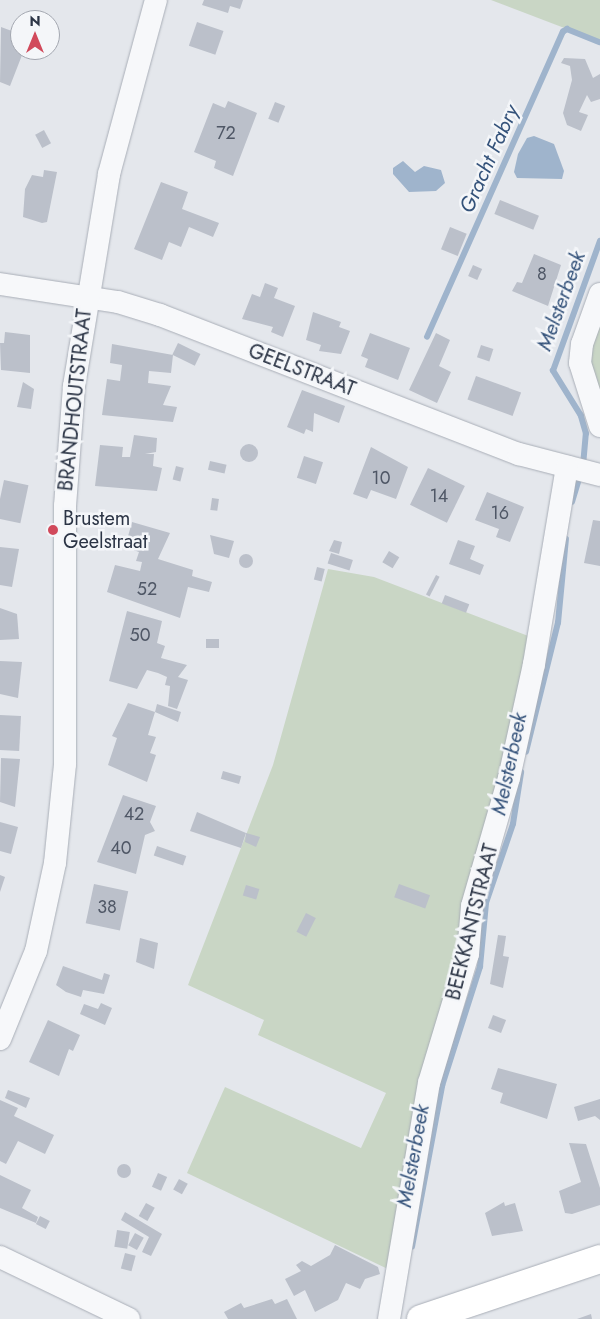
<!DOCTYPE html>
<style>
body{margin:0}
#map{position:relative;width:600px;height:1319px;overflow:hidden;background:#e4e7ec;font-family:Jost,sans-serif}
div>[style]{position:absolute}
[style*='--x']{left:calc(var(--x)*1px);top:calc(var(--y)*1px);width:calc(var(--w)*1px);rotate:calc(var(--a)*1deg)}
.green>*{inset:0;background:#c9d6c5}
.water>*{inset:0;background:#9fb4cc}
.stream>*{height:5.5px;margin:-2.75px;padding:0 2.75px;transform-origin:2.75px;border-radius:2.75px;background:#9fb4cc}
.building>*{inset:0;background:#bbc0ca;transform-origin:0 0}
.round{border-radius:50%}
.roads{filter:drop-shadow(0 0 1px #a9aeb7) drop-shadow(0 0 1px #a9aeb7)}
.minor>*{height:22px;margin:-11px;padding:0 11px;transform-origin:11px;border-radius:11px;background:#f7f8fa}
.major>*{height:28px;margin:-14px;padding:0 14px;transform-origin:14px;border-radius:14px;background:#fff}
.dots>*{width:14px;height:14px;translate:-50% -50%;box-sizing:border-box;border:2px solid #f4f6f9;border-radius:50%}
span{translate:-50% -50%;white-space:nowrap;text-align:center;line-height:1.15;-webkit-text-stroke:5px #f4f6f9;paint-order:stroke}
.number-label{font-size:18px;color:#4f5766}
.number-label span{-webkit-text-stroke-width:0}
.street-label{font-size:20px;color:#2b3445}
.poi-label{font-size:20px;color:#2b3445}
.left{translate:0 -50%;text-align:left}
.water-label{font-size:21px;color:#34527a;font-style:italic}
.north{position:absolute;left:10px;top:10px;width:50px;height:50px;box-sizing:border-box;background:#f4f6f9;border:1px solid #a4a8b1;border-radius:50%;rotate:0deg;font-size:14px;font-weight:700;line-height:20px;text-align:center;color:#2b3445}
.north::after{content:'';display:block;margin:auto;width:18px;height:22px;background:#d1495b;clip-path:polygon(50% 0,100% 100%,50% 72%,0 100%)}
</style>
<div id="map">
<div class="green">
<i style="clip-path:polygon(491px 0,600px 0,600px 41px,567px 29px)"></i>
<i style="clip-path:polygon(600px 315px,600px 396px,589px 363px)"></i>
<i style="clip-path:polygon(328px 569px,374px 577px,531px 637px,392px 1271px,187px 1173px,225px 1087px,361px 1148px,386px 1093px,258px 1035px,264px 1020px,188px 985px,273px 765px)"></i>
</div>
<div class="water">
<i style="clip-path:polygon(534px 136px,554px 144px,564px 171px,562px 179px,517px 178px,514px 172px,518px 154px,527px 138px)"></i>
<i style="clip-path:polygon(403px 161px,415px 172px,424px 166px,441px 170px,445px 183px,436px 191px,409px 192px,393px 174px,393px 168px)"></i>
</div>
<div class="stream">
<i style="--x:427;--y:337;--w:334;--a:-66"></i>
<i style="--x:563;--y:32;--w:5;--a:-37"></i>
<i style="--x:567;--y:29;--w:35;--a:22"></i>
<i style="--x:583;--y:466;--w:32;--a:-85"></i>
<i style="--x:586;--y:434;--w:19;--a:-106"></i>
<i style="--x:581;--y:416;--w:53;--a:-121.9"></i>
<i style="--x:553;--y:371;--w:138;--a:-70.1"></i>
<i style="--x:572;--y:502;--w:28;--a:-73"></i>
<i style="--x:526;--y:752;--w:133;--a:-76.1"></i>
<i style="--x:558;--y:623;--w:84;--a:-84.6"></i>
<i style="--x:412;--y:1247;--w:164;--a:-79.4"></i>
<i style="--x:442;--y:1086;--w:125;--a:-72.3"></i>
<i style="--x:480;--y:967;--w:64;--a:-84.6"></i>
<i style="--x:486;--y:903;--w:83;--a:-71.1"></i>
<i style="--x:513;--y:824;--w:52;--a:-81.1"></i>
</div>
<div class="building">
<i style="clip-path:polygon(204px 0,243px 0,240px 9px,230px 6px,228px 13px,202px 5px)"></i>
<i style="left:197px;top:22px;width:28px;height:25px;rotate:19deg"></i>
<i style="clip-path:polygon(1px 27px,20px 34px,20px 50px,24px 50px,10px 86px,0 82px)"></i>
<i style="clip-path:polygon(564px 58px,585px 59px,593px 78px,600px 74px,600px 99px,591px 102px,587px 95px,579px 112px,588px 115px,581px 131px,567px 125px,563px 113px,572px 80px,570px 66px,561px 63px)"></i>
<i style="clip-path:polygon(228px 101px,257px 113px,233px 176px,214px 168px,216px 161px,194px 152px,213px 103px,225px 108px)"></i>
<i style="left:275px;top:102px;width:11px;height:18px;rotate:22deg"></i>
<i style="left:44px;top:130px;width:15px;height:10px;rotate:62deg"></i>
<i style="clip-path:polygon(44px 170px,57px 172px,47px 222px,42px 223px,23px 217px,25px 189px,32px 175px,43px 177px)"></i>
<i style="clip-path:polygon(161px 182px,188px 192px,182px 209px,219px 223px,213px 237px,189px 227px,181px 247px,169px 242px,162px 260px,134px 249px)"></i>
<i style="left:500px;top:200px;width:42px;height:15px;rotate:22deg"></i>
<i style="left:450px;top:227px;width:18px;height:24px;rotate:22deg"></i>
<i style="clip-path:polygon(534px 254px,561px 265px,548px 306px,512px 291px,517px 282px,522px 283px)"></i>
<i style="left:473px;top:265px;width:10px;height:12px;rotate:24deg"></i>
<i style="clip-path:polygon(265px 283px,278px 288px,274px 298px,295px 306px,283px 337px,271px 332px,273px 327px,242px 319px,252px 294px,260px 297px)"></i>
<i style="clip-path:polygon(313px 312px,341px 322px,339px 327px,350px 331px,341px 354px,319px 351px,321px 345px,306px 340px)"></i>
<i style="clip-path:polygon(5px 332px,30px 335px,30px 373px,1px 370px,0 343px,4px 343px)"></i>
<i style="clip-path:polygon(370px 333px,410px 348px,398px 380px,365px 367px,368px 359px,361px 356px)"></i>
<i style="clip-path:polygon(436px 333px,450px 340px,439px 366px,451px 372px,437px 403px,409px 390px)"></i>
<i style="left:178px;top:343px;width:25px;height:13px;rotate:26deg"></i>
<i style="clip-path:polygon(112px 344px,173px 355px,171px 373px,149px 371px,148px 383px,171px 386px,163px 405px,177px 407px,173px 422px,102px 415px,107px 379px,120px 381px,122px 365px,110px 363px)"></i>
<i style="left:481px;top:345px;width:13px;height:13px;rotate:18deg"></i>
<i style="left:476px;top:376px;width:48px;height:25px;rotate:20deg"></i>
<i style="clip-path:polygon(23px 382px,34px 389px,31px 409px,17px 407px)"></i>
<i style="clip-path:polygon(302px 390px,345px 406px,339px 423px,314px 413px,313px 432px,306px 429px,304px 434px,287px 427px)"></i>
<i style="clip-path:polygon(134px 435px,157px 438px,156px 452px,145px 454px,154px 454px,153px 466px,162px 468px,157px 491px,95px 486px,100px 445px,123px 447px,122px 457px,130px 457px)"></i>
<i class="round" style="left:240px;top:444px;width:18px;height:18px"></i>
<i style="clip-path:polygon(371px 447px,408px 467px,396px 499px,371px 490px,367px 499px,353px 494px)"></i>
<i style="left:304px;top:456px;width:20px;height:23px;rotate:18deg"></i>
<i style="left:210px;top:461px;width:17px;height:9px;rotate:13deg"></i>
<i style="left:176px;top:466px;width:8px;height:14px;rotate:14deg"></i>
<i style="left:428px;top:468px;width:41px;height:41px;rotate:26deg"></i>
<i style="left:4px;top:480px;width:25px;height:39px;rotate:12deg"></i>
<i style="clip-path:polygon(487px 492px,524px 507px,510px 542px,496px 537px,499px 529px,475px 520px)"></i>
<i style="left:212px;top:498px;width:7px;height:12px;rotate:8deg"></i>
<i style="clip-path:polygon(593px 520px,600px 521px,600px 566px,584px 563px)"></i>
<i style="clip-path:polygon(132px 522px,170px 533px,158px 559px,193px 570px,192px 576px,212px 582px,209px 592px,188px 587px,180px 618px,107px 592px,115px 565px,140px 571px,142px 562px,136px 561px,139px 552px,125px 547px)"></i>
<i style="clip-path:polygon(210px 535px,234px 541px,229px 558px,214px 554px)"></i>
<i style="clip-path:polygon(334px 540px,342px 542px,339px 554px,329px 551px)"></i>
<i style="clip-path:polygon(458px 540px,475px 546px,470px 559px,484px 565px,480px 575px,449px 564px)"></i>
<i style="clip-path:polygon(0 547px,19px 549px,12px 587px,0 585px)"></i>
<i style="left:389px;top:551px;width:12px;height:13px;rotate:31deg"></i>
<i style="left:331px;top:553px;width:23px;height:11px;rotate:18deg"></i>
<i class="round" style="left:239px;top:554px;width:14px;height:14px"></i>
<i style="left:317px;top:567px;width:8px;height:13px;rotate:14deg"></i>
<i style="left:436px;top:575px;width:4px;height:22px;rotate:27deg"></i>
<i style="left:445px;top:595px;width:26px;height:9px;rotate:21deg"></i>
<i style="clip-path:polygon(0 608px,17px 614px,19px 639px,0 640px)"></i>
<i style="clip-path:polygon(127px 611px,162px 621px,157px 643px,165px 646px,161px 658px,187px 665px,178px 677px,188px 680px,177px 709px,168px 706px,170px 686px,165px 685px,167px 677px,158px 673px,147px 670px,137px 689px,109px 681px)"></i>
<i style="left:206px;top:639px;width:13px;height:9px"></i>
<i style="clip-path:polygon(0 661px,22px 662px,18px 698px,0 694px)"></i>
<i style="clip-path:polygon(128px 703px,155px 712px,157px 704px,181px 712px,178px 722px,155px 712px,148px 735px,156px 737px,150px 753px,156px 755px,147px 782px,108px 765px,117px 738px,112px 736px)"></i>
<i style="left:0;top:715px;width:21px;height:35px;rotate:3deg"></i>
<i style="clip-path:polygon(1px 758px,20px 759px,15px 807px,0 802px)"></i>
<i style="left:223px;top:771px;width:19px;height:8px;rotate:16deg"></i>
<i style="clip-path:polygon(123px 795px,156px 806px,150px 822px,155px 831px,145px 835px,136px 874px,97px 862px)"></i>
<i style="clip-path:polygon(197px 812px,246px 833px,241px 848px,190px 831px)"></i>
<i style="clip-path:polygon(0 822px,18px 827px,11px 854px,0 851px)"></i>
<i style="clip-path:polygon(246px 833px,260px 837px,256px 847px,245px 842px)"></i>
<i style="left:157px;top:846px;width:31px;height:10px;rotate:19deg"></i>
<i style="clip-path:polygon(0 875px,5px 877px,0 892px)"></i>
<i style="left:94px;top:884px;width:35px;height:40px;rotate:12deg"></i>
<i style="left:399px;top:884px;width:33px;height:14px;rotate:20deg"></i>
<i style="left:246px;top:885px;width:14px;height:11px;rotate:17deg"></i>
<i style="left:306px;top:913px;width:11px;height:21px;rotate:27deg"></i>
<i style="clip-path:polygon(498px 935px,506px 936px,503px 956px,509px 957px,503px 988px,490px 984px)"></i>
<i style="clip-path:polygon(140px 938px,158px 943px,154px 969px,136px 962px)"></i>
<i style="clip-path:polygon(63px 966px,102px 980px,104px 973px,110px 975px,104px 994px,83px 990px,81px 997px,66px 992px,56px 985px)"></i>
<i style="clip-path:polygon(101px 1003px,112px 1008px,105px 1025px,80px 1014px,84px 1004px,98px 1009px)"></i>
<i style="left:493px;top:1015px;width:14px;height:14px;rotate:21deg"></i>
<i style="clip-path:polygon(48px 1020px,80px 1035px,73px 1051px,69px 1049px,59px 1076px,29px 1062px)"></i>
<i style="clip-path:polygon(498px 1068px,557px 1084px,547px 1119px,500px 1103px,503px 1093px,491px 1089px)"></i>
<i style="clip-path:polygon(8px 1090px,30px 1098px,26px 1108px,5px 1098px)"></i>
<i style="clip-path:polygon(600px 1099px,600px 1120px,595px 1116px,578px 1121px,574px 1107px)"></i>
<i style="clip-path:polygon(0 1100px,18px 1108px,14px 1116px,54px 1135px,45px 1154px,18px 1141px,6px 1164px,0 1161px)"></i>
<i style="clip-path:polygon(569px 1143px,586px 1144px,600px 1188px,600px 1205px,572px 1214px,565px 1213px,559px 1191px,581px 1182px)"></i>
<i class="round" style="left:117px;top:1164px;width:14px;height:14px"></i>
<i style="left:158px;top:1173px;width:10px;height:15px;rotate:24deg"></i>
<i style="clip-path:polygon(0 1175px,31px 1190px,22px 1208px,38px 1217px,36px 1223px,0 1208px)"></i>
<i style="left:179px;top:1179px;width:10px;height:12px;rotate:29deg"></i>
<i style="clip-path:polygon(504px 1202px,505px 1206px,515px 1203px,523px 1231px,492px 1236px,485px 1213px)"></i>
<i style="left:146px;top:1203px;width:10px;height:15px;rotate:29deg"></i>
<i style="clip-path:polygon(125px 1212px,162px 1234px,151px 1256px,142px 1252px,149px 1237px,121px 1220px)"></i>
<i style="left:40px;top:1216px;width:11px;height:9px;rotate:27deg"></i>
<i style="left:117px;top:1230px;width:13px;height:17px;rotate:9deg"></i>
<i style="left:135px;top:1233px;width:10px;height:14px;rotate:29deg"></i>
<i style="clip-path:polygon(335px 1245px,378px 1267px,380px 1274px,365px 1279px,360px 1289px,346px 1283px,338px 1300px,315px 1312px,305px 1290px,294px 1296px,285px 1279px,301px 1271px,296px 1265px,302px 1261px,311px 1266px,330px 1255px)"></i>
<i style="left:125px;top:1253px;width:11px;height:16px;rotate:15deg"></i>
<i style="clip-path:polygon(272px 1299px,275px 1304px,287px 1299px,297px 1319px,228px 1319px,224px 1312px,241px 1303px,244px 1308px)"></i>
<i style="clip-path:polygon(591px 1314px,592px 1319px,577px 1319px)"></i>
</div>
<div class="roads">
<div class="minor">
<i style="--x:0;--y:284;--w:119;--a:8.7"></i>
<i style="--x:118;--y:302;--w:44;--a:17.2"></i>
<i style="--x:160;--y:315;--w:385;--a:21.2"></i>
<i style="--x:519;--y:454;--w:84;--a:14.5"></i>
<i style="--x:600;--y:294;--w:53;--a:109.8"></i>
<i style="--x:582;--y:344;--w:19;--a:96"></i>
<i style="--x:580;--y:363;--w:66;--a:72.4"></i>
<i style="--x:0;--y:1039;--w:95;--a:-67.8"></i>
<i style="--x:36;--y:951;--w:90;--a:-77.8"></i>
<i style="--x:55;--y:863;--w:100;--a:-84.2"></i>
<i style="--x:65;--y:764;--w:258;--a:-90"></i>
<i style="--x:65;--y:506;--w:120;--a:-85.7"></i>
<i style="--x:74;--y:386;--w:215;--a:-80.6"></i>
<i style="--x:109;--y:174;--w:180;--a:-74.9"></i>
<i style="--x:0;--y:1257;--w:143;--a:25.7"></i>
<i style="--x:389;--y:1319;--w:239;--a:-80.4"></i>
<i style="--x:429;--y:1083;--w:135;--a:-73.2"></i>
<i style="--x:468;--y:954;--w:48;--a:-85.2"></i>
<i style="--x:472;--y:906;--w:133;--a:-73.9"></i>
<i style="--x:509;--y:778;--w:117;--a:-77.6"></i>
<i style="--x:534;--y:664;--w:200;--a:-80.5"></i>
</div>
<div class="major">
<i style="--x:421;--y:1319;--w:189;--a:-18.5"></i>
</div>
</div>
<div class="dots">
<i style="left:53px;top:530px;background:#d1495b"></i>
</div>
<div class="number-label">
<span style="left:226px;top:133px">72</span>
<span style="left:542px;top:274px">8</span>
<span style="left:381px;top:478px">10</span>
<span style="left:439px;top:496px">14</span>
<span style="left:500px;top:513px">16</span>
<span style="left:147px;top:589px">52</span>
<span style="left:140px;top:635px">50</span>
<span style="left:134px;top:814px">42</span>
<span style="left:121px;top:848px">40</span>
<span style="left:107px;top:907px">38</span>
</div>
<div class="street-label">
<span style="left:302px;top:370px;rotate:21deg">GEELSTRAAT</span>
<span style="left:75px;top:400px;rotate:-84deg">BRANDHOUTSTRAAT</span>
<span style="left:472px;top:922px;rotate:-76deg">BEEKKANTSTRAAT</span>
</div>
<div class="poi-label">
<span class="left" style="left:63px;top:530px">Brustem<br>Geelstraat</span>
</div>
<div class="water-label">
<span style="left:489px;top:159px;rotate:-66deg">Gracht Fabry</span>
<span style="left:561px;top:301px;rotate:-70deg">Melsterbeek</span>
<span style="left:509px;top:764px;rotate:-78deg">Melsterbeek</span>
<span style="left:413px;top:1156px;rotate:-80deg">Melsterbeek</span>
</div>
<div class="north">N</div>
</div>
